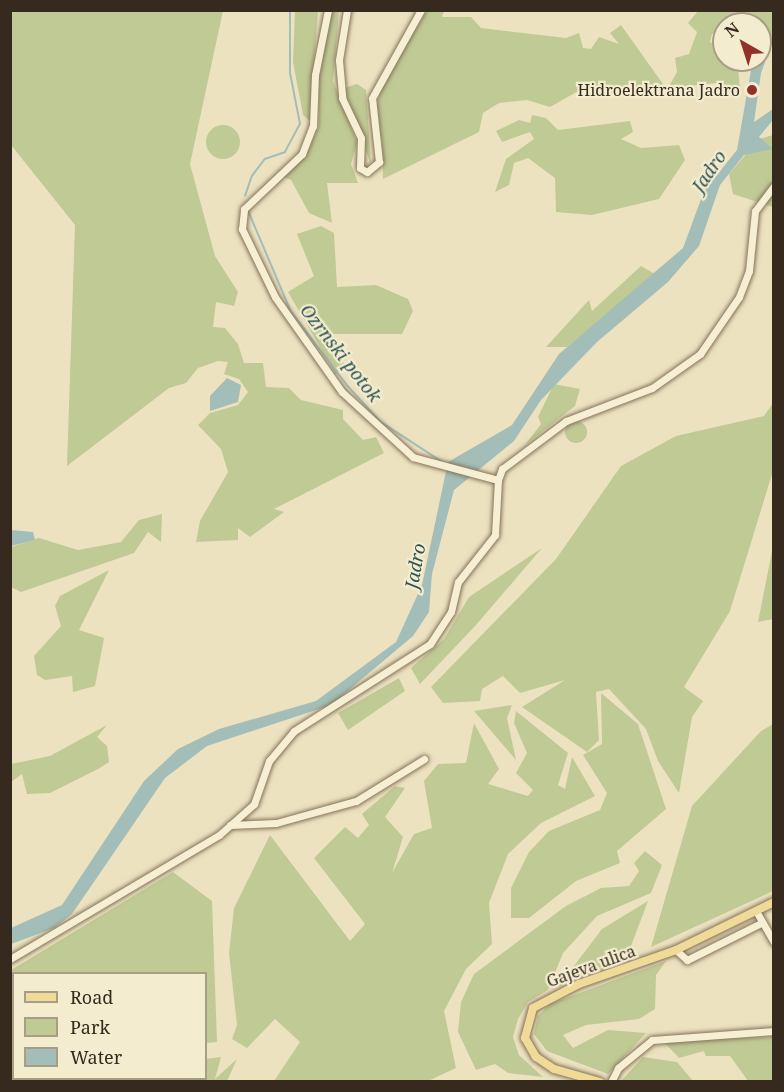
<!DOCTYPE html>
<style>
body{margin:0}
#map{position:relative;width:784px;height:1092px;overflow:hidden;background:#ece2c0;font-family:"Noto Serif",serif}
div>[style]{position:absolute}
[style*='--x']{left:calc(var(--x)*1px);top:calc(var(--y)*1px);width:calc(var(--w)*1px);rotate:calc(var(--a)*1deg)}
.green>*{inset:0;background:#c0ca95}
.round{border-radius:50%}
.water>*{inset:0;background:#a3beb8}
.stream>*{height:1.5px;margin:-0.75px;padding:0 0.75px;transform-origin:0.75px;border-radius:0.75px;background:#a3beb8}
.roads{filter:drop-shadow(0 0 2px #857359) drop-shadow(0 0 2px #857359)}
.minor>*{height:7px;margin:-3.5px;padding:0 3.5px;transform-origin:3.5px;border-radius:3.5px;background:#f7efd3}
.major>*{height:8px;margin:-4px;padding:0 4px;transform-origin:4px;border-radius:4px;background:#efda98}
.dots>*{width:16px;height:16px;translate:-50% -50%;box-sizing:border-box;border:3px solid #f4eccf;border-radius:50%}
span{translate:-50% -50%;white-space:nowrap;text-align:center;line-height:1.15;-webkit-text-stroke:4.5px #f4eccf;paint-order:stroke}
.poi-label{font-size:16px;color:#352a1d}
.right{translate:-100% -50%;text-align:right}
.street-label{font-size:16px;color:#352a1d}
.water-label{font-size:18px;color:#2c5454;font-style:italic}
.frame{position:absolute;inset:0;border:12px solid #352a1d;pointer-events:none}
.legend{position:absolute;left:12px;top:972px;width:195px;height:108px;box-sizing:border-box;background:#f4eccf;border:2px solid #a89e88;margin:0;padding:8px 10px;list-style:none;font-size:18px;color:#352a1d}
.legend li{display:flex;align-items:center;gap:12px;height:30px}
.legend b{width:30px;border:2px solid #a89e88}
.north{position:absolute;left:712px;top:12px;width:60px;height:60px;box-sizing:border-box;background:#f4eccf;border:2px solid #a89e88;border-radius:50%;rotate:321deg;font-size:16px;font-weight:700;line-height:24px;text-align:center;color:#352a1d}
.north::after{content:'';display:block;margin:auto;width:21px;height:27px;background:#92312a;clip-path:polygon(50% 0,100% 100%,50% 72%,0 100%)}
</style>
<div id="map">
<div class="green">
<i style="clip-path:polygon(10px 11px,223px 11px,190px 164px,215px 256px,238px 292px,234px 306px,216px 302px,213px 327px,225px 328px,238px 344px,244px 363px,263px 363px,266px 387px,289px 388px,301px 400px,343px 410px,343px 419px,363px 440px,376px 437px,384px 453px,274px 509px,284px 512px,250px 537px,238px 528px,238px 540px,196px 542px,200px 521px,228px 472px,221px 449px,198px 425px,210px 413px,238px 405px,248px 392px,239px 379px,224px 374px,228px 362px,218px 361px,198px 368px,186px 383px,169px 388px,67px 466px,75px 225px,11px 145px)"></i>
<i style="clip-path:polygon(295px 11px,318px 11px,310px 121px,303px 115px,293px 62px)"></i>
<i style="clip-path:polygon(332px 11px,339px 11px,333px 81px,357px 143px,351px 164px,358px 183px,327px 183px,332px 223px,309px 213px,291px 180px,284px 177px,305px 157px,319px 126px,319px 75px)"></i>
<i style="clip-path:polygon(427px 11px,444px 11px,442px 17px,471px 17px,481px 28px,566px 38px,579px 33px,583px 48px,591px 49px,599px 37px,619px 44px,610px 33px,621px 25px,663px 84px,656px 91px,624px 90px,603px 98px,580px 90px,550px 107px,527px 100px,499px 103px,483px 113px,479px 132px,383px 179px,382px 140px,374px 115px,386px 72px)"></i>
<i style="clip-path:polygon(698px 11px,773px 11px,773px 41px,760px 55px,760px 24px,724px 24px,724px 30px,712px 34px,710px 42px,724px 50px,724px 60px,738px 66px,740px 91px,733px 97px,717px 94px,717px 83px,668px 88px,677px 72px,675px 58px,689px 54px,697px 32px,688px 23px)"></i>
<i style="clip-path:polygon(357px 84px,366px 90px,371px 165px,344px 88px)"></i>
<i style="clip-path:polygon(532px 115px,546px 118px,558px 130px,630px 121px,633px 132px,621px 139px,641px 148px,679px 145px,685px 160px,659px 199px,592px 215px,556px 212px,555px 178px,528px 158px,514px 163px,509px 185px,495px 192px,506px 159px,534px 139px,530px 132px,502px 142px,496px 131px,519px 120px,530px 123px)"></i>
<i class="round" style="left:206px;top:125px;width:34px;height:34px"></i>
<i style="clip-path:polygon(773px 135px,773px 207px,733px 194px,729px 174px,759px 139px)"></i>
<i style="clip-path:polygon(321px 226px,334px 233px,337px 287px,376px 285px,408px 299px,413px 311px,402px 334px,330px 334px,344px 364px,336px 375px,288px 292px,314px 276px,297px 234px)"></i>
<i style="clip-path:polygon(641px 266px,655px 274px,567px 347px,546px 347px,589px 300px,592px 311px)"></i>
<i style="clip-path:polygon(554px 384px,580px 389px,575px 406px,525px 445px,541px 424px,538px 417px)"></i>
<i style="clip-path:polygon(773px 403px,773px 471px,730px 611px,684px 687px,703px 701px,692px 717px,679px 793px,658px 761px,646px 729px,609px 689px,596px 692px,599px 740px,587px 752px,522px 707px,565px 680px,520px 693px,503px 676px,482px 689px,480px 701px,443px 703px,431px 687px,556px 559px,621px 466px,676px 436px,764px 416px)"></i>
<i class="round" style="left:565px;top:421px;width:22px;height:22px"></i>
<i style="clip-path:polygon(162px 514px,161px 542px,148px 532px,134px 553px,21px 592px,11px 587px,11px 547px,39px 538px,78px 550px,121px 542px,139px 520px)"></i>
<i style="clip-path:polygon(773px 546px,773px 619px,758px 622px)"></i>
<i style="clip-path:polygon(542px 548px,476px 625px,420px 684px,411px 668px,444px 639px,469px 597px)"></i>
<i style="clip-path:polygon(109px 570px,79px 630px,104px 638px,95px 686px,73px 692px,72px 676px,45px 680px,37px 675px,34px 656px,61px 626px,55px 606px,60px 596px)"></i>
<i style="clip-path:polygon(399px 678px,405px 691px,348px 730px,338px 713px)"></i>
<i style="clip-path:polygon(601px 693px,638px 724px,666px 809px,617px 851px,620px 863px,576px 881px,529px 918px,511px 918px,511px 888px,529px 852px,549px 831px,600px 810px,607px 793px,583px 755px,602px 744px)"></i>
<i style="clip-path:polygon(512px 705px,507px 718px,516px 760px,474px 711px)"></i>
<i style="clip-path:polygon(516px 711px,568px 753px,558px 785px,565px 789px,572px 757px,595px 796px,541px 823px,508px 854px,489px 903px,492px 944px,466px 969px,444px 1011px,456px 1068px,428px 1081px,274px 1081px,300px 1042px,275px 1019px,247px 1048px,232px 1039px,237px 1025px,229px 953px,234px 908px,270px 835px,350px 941px,365px 924px,314px 858px,345px 827px,358px 838px,369px 825px,362px 814px,395px 786px,405px 788px,385px 817px,403px 837px,392px 873px,414px 834px,432px 828px,424px 781px,438px 764px,466px 763px,474px 723px,499px 769px,488px 784px,528px 796px,533px 790px,516px 773px,527px 753px,514px 723px)"></i>
<i style="clip-path:polygon(773px 724px,773px 891px,651px 947px,692px 806px,761px 731px)"></i>
<i style="clip-path:polygon(107px 725px,97px 737px,107px 746px,109px 762px,98px 769px,50px 793px,27px 794px,22px 774px,11px 782px,11px 764px,50px 756px)"></i>
<i style="clip-path:polygon(645px 851px,662px 865px,651px 893px,597px 916px,563px 953px,548px 990px,528px 1002px,518px 1019px,513px 1037px,519px 1055px,543px 1077px,508px 1073px,495px 1064px,476px 1070px,458px 1032px,461px 1002px,474px 974px,566px 906px,601px 888px,629px 886px,639px 871px,634px 863px)"></i>
<i style="clip-path:polygon(173px 872px,212px 901px,217px 1042px,206px 1043px,206px 974px,14px 974px,13px 1017px,11px 970px)"></i>
<i style="clip-path:polygon(648px 901px,628px 954px,558px 987px,602px 929px)"></i>
<i style="clip-path:polygon(666px 961px,656px 975px,655px 1009px,639px 1019px,586px 1025px,563px 1035px,573px 1048px,608px 1030px,646px 1033px,608px 1074px,547px 1051px,534px 1034px,538px 1016px,550px 1004px)"></i>
<i style="clip-path:polygon(773px 1037px,773px 1081px,748px 1081px,730px 1056px,706px 1056px,704px 1051px,679px 1058px,663px 1041px)"></i>
<i style="clip-path:polygon(221px 1057px,215px 1079px,237px 1059px,227px 1081px,18px 1081px,206px 1078px,206px 1059px)"></i>
<i style="clip-path:polygon(643px 1057px,677px 1062px,693px 1081px,621px 1081px)"></i>
</div>
<div class="water">
<i style="clip-path:polygon(773px 41px,761px 73px,754px 122px,773px 109px,773px 120px,759px 137px,773px 149px,744px 155px,720px 185px,699px 246px,668px 282px,597px 342px,541px 400px,514px 441px,454px 490px,432px 574px,429px 612px,413px 636px,331px 705px,207px 746px,165px 778px,72px 914px,54px 928px,11px 944px,11px 928px,62px 905px,144px 781px,178px 749px,219px 729px,316px 701px,396px 642px,422px 585px,448px 462px,512px 425px,559px 354px,683px 248px,704px 191px,737px 150px,751px 70px)"></i>
<i style="clip-path:polygon(227px 378px,241px 385px,238px 402px,210px 411px,210px 396px)"></i>
<i style="clip-path:polygon(11px 530px,33px 532px,35px 540px,11px 546px)"></i>
</div>
<div class="stream">
<i style="--x:245;--y:196;--w:21;--a:-71"></i>
<i style="--x:252;--y:176;--w:21;--a:-53"></i>
<i style="--x:265;--y:159;--w:21;--a:-19"></i>
<i style="--x:285;--y:152;--w:32;--a:-62"></i>
<i style="--x:300;--y:124;--w:52;--a:-101.1"></i>
<i style="--x:290;--y:73;--w:63;--a:-90"></i>
<i style="--x:249;--y:212;--w:108;--a:67"></i>
<i style="--x:291;--y:311;--w:94;--a:52.8"></i>
<i style="--x:348;--y:386;--w:49;--a:47.5"></i>
<i style="--x:381;--y:422;--w:72;--a:33"></i>
</div>
<div class="roads">
<div class="minor">
<i style="--x:347;--y:10;--w:51;--a:99.1"></i>
<i style="--x:339;--y:60;--w:38;--a:85"></i>
<i style="--x:342;--y:98;--w:44;--a:64.6"></i>
<i style="--x:361;--y:138;--w:30;--a:92"></i>
<i style="--x:360;--y:168;--w:8;--a:30"></i>
<i style="--x:367;--y:172;--w:16;--a:-40"></i>
<i style="--x:379;--y:162;--w:64;--a:-96.2"></i>
<i style="--x:372;--y:98;--w:101;--a:-60.9"></i>
<i style="--x:498;--y:480;--w:12;--a:-70"></i>
<i style="--x:502;--y:469;--w:80;--a:-36.9"></i>
<i style="--x:566;--y:421;--w:92;--a:-21"></i>
<i style="--x:652;--y:388;--w:59;--a:-35.3"></i>
<i style="--x:700;--y:354;--w:69;--a:-55.6"></i>
<i style="--x:739;--y:297;--w:28;--a:-69"></i>
<i style="--x:749;--y:271;--w:60;--a:-84.3"></i>
<i style="--x:755;--y:211;--w:31;--a:-53"></i>
<i style="--x:230;--y:825;--w:46;--a:-2.5"></i>
<i style="--x:276;--y:823;--w:83;--a:-15.4"></i>
<i style="--x:356;--y:801;--w:80;--a:-31.7"></i>
<i style="--x:756;--y:911;--w:36;--a:60"></i>
<i style="--x:676;--y:950;--w:15;--a:42"></i>
<i style="--x:687;--y:960;--w:83;--a:-26.6"></i>
<i style="--x:10;--y:959;--w:243;--a:-30.7"></i>
<i style="--x:219;--y:835;--w:47;--a:-41.5"></i>
<i style="--x:254;--y:804;--w:46;--a:-70.8"></i>
<i style="--x:269;--y:761;--w:39;--a:-50"></i>
<i style="--x:294;--y:731;--w:161;--a:-32.6"></i>
<i style="--x:430;--y:644;--w:38;--a:-57"></i>
<i style="--x:451;--y:612;--w:31;--a:-77"></i>
<i style="--x:458;--y:582;--w:60;--a:-51.8"></i>
<i style="--x:495;--y:535;--w:55;--a:-86.9"></i>
<i style="--x:498;--y:480;--w:88;--a:-164.9"></i>
<i style="--x:413;--y:457;--w:96;--a:-137.5"></i>
<i style="--x:342;--y:392;--w:116;--a:-125.2"></i>
<i style="--x:275;--y:297;--w:76;--a:-115.9"></i>
<i style="--x:242;--y:229;--w:20;--a:-84"></i>
<i style="--x:244;--y:209;--w:80;--a:-43.5"></i>
<i style="--x:302;--y:154;--w:30;--a:-69"></i>
<i style="--x:313;--y:126;--w:51;--a:-87.8"></i>
<i style="--x:315;--y:75;--w:66;--a:-78.7"></i>
<i style="--x:611;--y:1082;--w:16;--a:-63"></i>
<i style="--x:618;--y:1068;--w:44;--a:-39.5"></i>
<i style="--x:652;--y:1040;--w:122;--a:-4.2"></i>
</div>
<div class="major">
<i style="--x:600;--y:1082;--w:48;--a:-164.2"></i>
<i style="--x:554;--y:1069;--w:22;--a:-146"></i>
<i style="--x:536;--y:1057;--w:22;--a:-120"></i>
<i style="--x:525;--y:1038;--w:31;--a:-75"></i>
<i style="--x:533;--y:1008;--w:52;--a:-27.6"></i>
<i style="--x:579;--y:984;--w:103;--a:-19.3"></i>
<i style="--x:676;--y:950;--w:109;--a:-26.1"></i>
</div>
</div>
<div class="dots">
<i style="left:752px;top:90px;background:#92312a"></i>
</div>
<div class="poi-label">
<span class="right" style="left:740px;top:90px">Hidroelektrana Jadro</span>
</div>
<div class="street-label">
<span style="left:591px;top:966px;rotate:-20deg">Gajeva ulica</span>
</div>
<div class="water-label">
<span style="left:709px;top:171px;rotate:-56deg">Jadro</span>
<span style="left:341px;top:353px;rotate:52deg">Ozrnski potok</span>
<span style="left:415px;top:566px;rotate:-80deg">Jadro</span>
</div>
<div class="frame"></div>
<ul class="legend">
<li><b style="height:8px;background:#efda98"></b>Road</li>
<li><b style="height:16px;background:#c0ca95"></b>Park</li>
<li><b style="height:16px;background:#a3beb8"></b>Water</li>
</ul>
<div class="north">N</div>
</div>
